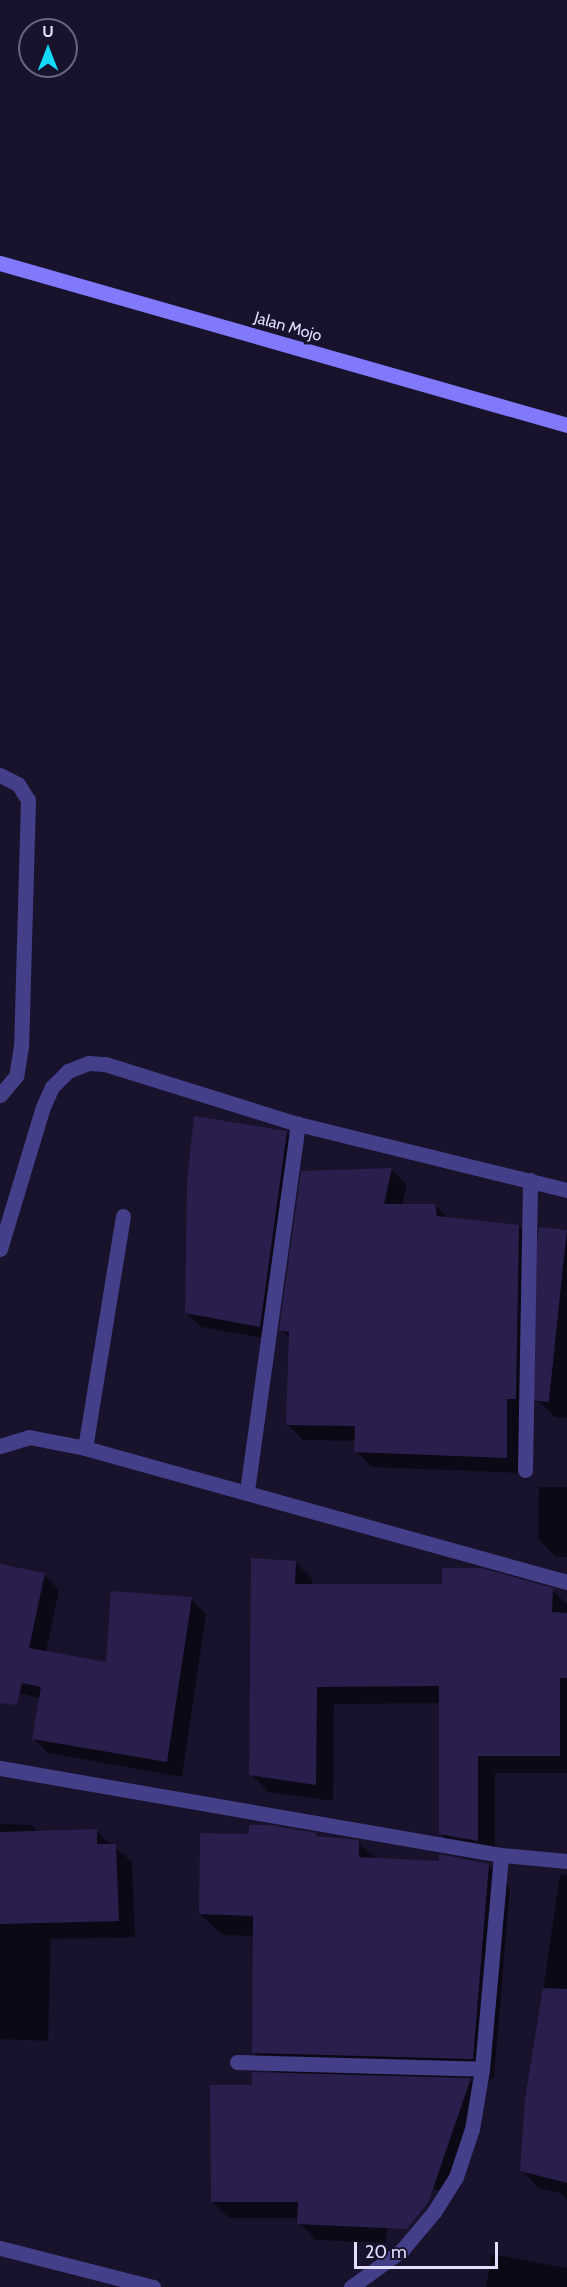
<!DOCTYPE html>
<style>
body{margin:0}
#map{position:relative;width:567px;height:2287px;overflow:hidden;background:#18122c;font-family:Cabin,sans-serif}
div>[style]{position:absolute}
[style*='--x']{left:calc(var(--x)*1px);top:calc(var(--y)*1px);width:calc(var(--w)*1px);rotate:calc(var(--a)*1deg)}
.shadow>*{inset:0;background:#0007}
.building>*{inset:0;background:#2a1f4c;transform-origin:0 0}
.street>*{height:15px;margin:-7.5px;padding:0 7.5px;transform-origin:7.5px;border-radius:7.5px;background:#443f89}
.secondary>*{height:15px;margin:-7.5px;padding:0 7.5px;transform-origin:7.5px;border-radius:7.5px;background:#8079fb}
span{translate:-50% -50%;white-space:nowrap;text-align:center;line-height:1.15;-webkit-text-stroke:6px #18122c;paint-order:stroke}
.street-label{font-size:16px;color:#e3defe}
.north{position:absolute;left:18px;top:18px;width:60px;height:60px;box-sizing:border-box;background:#18122c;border:2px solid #696480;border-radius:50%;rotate:0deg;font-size:16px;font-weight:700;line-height:24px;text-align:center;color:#e3defe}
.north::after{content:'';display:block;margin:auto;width:21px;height:27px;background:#11d9f7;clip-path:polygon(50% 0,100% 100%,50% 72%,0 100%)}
.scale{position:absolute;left:354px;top:2242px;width:144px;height:27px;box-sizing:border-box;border:3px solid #e3defe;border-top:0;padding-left:8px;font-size:18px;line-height:21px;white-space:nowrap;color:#e3defe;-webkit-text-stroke:4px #18122c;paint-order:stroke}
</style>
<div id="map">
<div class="shadow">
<i style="clip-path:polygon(286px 1132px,301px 1147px,274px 1340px,201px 1327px,186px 1313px)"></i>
<i style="clip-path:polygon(391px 1169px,407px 1185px,402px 1205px,435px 1205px,448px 1218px,519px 1226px,535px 1242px,523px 1473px,372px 1467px,356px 1451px,356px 1441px,303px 1440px,288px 1425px,290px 1339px,281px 1329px)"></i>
<i style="clip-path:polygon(567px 1232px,567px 1418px,555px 1417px,537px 1400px)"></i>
<i style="clip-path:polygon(539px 1487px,567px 1487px,567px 1557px,556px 1557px,538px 1539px)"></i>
<i style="clip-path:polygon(295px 1562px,313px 1580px,312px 1585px,552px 1590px,567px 1604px,567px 1773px,495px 1773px,495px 1858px,458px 1851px,441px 1834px,441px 1703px,334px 1704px,333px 1801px,268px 1792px,251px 1774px)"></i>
<i style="clip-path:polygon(0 1566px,44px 1575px,59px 1590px,46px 1652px,108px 1664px,191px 1599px,206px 1614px,182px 1777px,48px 1753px,33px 1738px,40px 1698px,0 1689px)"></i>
<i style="clip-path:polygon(0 1824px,31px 1825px,38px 1832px,96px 1831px,132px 1862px,135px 1937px,51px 1939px,48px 2041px,0 2039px)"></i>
<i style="clip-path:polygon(315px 1834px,319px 1838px,358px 1842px,376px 1859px,489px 1866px,510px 1887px,494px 2079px,469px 2079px,486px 2096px,454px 2192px,395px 2184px,385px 2243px,316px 2240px,299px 2223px,299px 2218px,229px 2218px,212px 2201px,253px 2087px,276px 2074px,254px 2052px,254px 1936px,222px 1935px,200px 1914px)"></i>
<i style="clip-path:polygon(560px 1874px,567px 1875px,567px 2200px,560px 2193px,539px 2188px,522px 2171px,527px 2100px)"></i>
<i style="clip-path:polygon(492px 2254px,567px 2268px,567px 2287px,486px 2287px)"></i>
</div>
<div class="building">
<i style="clip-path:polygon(194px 1116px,287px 1131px,260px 1327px,185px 1313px,187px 1182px)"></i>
<i style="clip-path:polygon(392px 1168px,384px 1204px,435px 1204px,437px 1216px,519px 1225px,516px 1399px,507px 1399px,507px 1458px,354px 1452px,355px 1426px,286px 1425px,289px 1332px,279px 1330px,301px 1171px)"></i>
<i style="left:539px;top:1227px;width:28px;height:173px;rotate:6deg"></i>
<i style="clip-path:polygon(251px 1558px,296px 1561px,295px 1584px,442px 1584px,442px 1568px,481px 1568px,553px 1588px,552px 1612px,567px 1613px,567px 1678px,560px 1678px,560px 1756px,478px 1756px,478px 1841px,439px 1834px,439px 1686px,317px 1687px,316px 1785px,249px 1775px)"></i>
<i style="clip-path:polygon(0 1564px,45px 1573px,29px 1648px,106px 1662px,111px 1591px,192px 1597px,167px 1762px,32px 1739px,41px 1687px,22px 1683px,17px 1705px,0 1703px)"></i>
<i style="clip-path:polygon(249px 1825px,271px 1825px,316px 1833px,316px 1836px,359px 1840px,359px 1857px,439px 1861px,439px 1854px,489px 1864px,473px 2059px,252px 2053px,253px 1916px,199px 1914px,200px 1833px,249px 1834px)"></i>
<i style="clip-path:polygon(97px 1829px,97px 1844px,116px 1844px,119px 1921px,0 1924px,0 1832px)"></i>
<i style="clip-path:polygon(543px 1988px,567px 1989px,567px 2183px,520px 2171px,525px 2099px)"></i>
<i style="clip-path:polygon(252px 2072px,471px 2078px,428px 2203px,407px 2229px,297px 2224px,298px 2202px,211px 2202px,210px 2085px,252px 2085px)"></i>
</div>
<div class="street">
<i style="--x:0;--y:775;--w:20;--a:27"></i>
<i style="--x:18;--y:784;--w:19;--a:58"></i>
<i style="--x:28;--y:800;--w:246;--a:91.6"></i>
<i style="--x:21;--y:1046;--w:30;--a:99"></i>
<i style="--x:16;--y:1076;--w:25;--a:130"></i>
<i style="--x:0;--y:1249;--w:148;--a:-73.2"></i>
<i style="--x:43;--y:1107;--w:22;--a:-66"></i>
<i style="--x:52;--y:1087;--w:23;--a:-45"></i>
<i style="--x:68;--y:1071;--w:22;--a:-21"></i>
<i style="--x:89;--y:1063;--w:16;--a:4"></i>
<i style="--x:105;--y:1064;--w:202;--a:17.3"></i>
<i style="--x:298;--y:1124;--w:277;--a:13.8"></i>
<i style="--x:0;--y:1446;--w:30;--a:-17"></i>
<i style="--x:29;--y:1437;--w:57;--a:11.1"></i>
<i style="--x:85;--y:1448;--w:500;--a:15.54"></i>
<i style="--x:85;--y:1448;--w:235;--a:-80.7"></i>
<i style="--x:525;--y:1470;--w:290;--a:-89"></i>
<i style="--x:247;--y:1491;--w:371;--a:-82.1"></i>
<i style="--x:0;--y:1768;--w:508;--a:9.85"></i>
<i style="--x:501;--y:1855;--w:66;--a:5.2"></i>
<i style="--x:237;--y:2062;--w:245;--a:1.6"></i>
<i style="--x:0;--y:2248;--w:158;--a:14.3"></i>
<i style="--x:351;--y:2287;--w:63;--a:-36"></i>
<i style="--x:402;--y:2250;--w:50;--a:-49.9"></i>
<i style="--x:434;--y:2212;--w:41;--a:-57.8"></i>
<i style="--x:456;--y:2177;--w:51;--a:-71.6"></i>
<i style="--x:472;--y:2129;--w:61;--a:-80.5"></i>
<i style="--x:482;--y:2069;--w:215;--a:-84.9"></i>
</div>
<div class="secondary">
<i style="--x:0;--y:263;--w:590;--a:15.95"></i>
</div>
<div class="street-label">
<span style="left:288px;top:327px;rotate:16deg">Jalan Mojo</span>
</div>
<div class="north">U</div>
<div class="scale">20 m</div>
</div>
